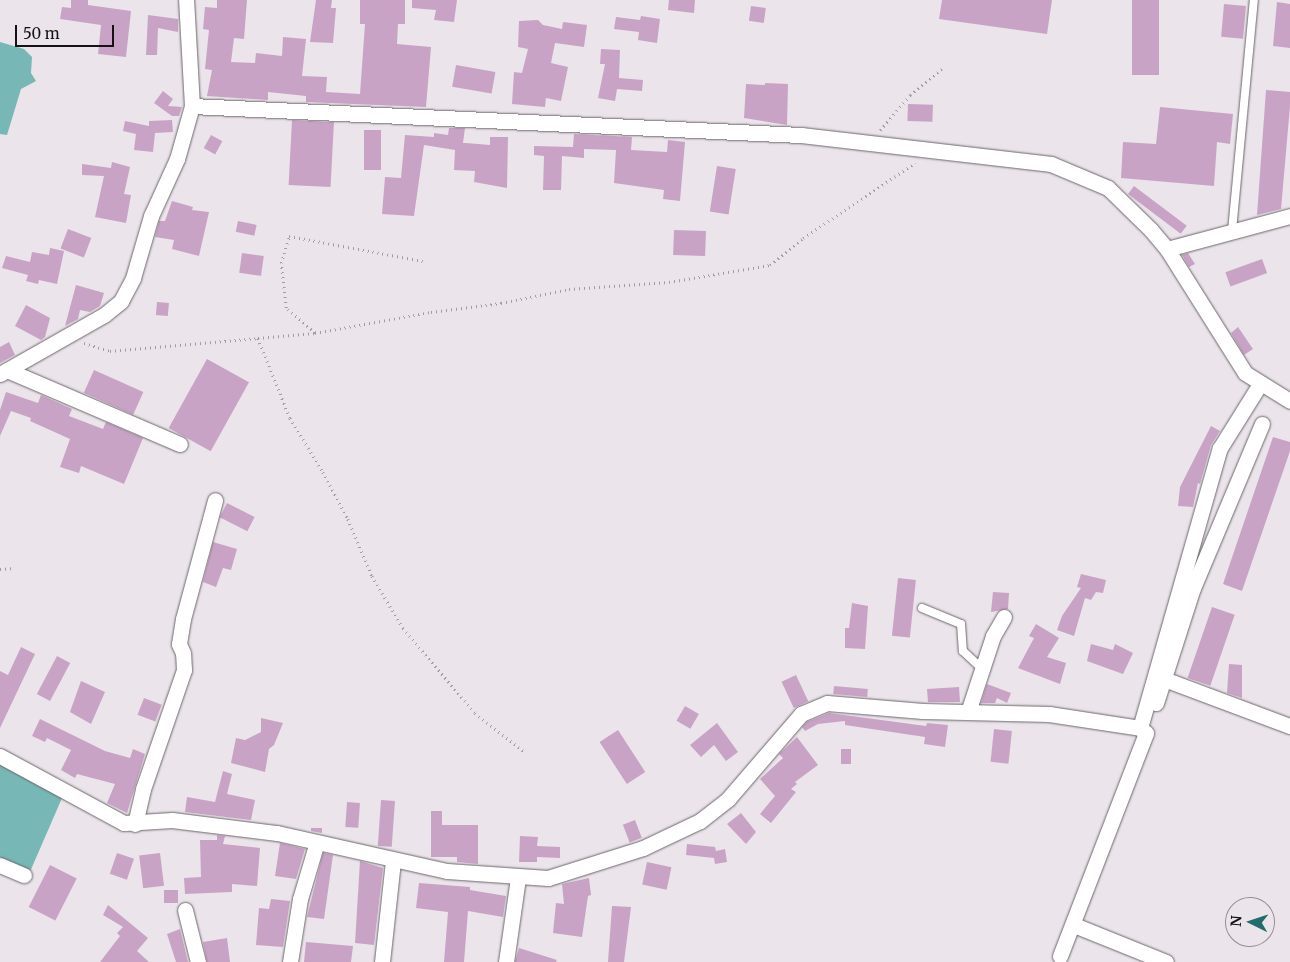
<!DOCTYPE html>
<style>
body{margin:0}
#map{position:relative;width:1290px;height:962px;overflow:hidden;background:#ebe4ea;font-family:Merriweather,serif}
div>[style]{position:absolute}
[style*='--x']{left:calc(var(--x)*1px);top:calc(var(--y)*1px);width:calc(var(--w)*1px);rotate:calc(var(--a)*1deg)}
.water>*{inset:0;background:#77b8b6}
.building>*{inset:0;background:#c9a3c6;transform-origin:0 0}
.path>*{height:2.5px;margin-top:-1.25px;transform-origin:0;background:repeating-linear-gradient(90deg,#a29ca1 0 1px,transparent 0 5px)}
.roads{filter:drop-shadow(0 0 1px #6c666c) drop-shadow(0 0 1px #6c666c)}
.service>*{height:8px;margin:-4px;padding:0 4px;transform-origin:4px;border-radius:4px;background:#fff}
.minor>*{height:15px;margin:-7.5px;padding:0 7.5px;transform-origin:7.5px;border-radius:7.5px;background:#fff}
span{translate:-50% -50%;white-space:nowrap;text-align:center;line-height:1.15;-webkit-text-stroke:5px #ebe4ea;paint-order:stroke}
.north{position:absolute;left:1225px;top:897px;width:50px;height:50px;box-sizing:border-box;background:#ebe4ea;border:1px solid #959094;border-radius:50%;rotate:274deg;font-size:14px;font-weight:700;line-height:20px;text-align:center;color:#151214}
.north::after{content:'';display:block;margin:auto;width:18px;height:22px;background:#216d6c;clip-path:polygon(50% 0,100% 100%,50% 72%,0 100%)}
.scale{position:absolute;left:15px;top:25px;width:99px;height:22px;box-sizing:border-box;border:2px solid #151214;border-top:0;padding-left:6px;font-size:15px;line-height:18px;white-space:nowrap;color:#151214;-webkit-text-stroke:4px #ebe4ea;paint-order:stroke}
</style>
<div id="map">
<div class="water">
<i style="clip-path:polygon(0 42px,24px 49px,32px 57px,31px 73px,36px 81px,21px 89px,7px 135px,0 134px)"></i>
<i style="clip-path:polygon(0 763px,62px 798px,29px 874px,0 861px)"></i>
</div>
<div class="building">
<i style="clip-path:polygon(71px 0,88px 0,88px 5px,131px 11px,126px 57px,98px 54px,101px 25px,60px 19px,62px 7px,71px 8px)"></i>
<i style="clip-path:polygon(217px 0,247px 0,244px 39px,234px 38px,231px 62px,255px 63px,256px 53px,282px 56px,283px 37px,306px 39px,302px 76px,327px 77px,326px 92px,360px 94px,365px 24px,360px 24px,360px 0,405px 0,405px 24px,398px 24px,397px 44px,431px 47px,426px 107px,306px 102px,306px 96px,268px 92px,268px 100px,207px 96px,212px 70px,205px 69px,209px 30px,203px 29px,205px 7px,217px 8px)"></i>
<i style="clip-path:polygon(316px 0,332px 0,331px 8px,336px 8px,333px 43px,310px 42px)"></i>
<i style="clip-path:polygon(412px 0,457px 0,454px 22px,434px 20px,436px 10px,412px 8px)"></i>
<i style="clip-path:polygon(669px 0,695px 0,694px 13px,668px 10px)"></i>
<i style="clip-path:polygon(942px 0,1052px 0,1047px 34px,939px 19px)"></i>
<i style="left:1132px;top:0;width:27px;height:75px"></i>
<i style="clip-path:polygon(1277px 2px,1290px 4px,1290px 48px,1273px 46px)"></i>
<i style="left:1224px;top:4px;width:22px;height:33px;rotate:5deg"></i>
<i style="left:751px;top:6px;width:15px;height:15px;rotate:8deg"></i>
<i style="clip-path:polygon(148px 15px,178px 19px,178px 32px,158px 28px,157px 55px,146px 55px)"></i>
<i style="clip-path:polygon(641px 16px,660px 19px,657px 43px,638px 40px,639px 32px,614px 29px,616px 17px,640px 20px)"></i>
<i style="clip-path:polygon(538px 20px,543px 25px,562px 29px,563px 22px,587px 25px,584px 47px,555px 43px,551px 63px,568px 67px,561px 101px,546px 98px,545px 107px,512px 104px,514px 72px,522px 73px,528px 49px,518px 47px,519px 21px)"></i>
<i style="clip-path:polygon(601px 49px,620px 50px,619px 78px,643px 80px,642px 91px,617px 89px,615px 101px,598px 98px,605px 64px,600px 64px)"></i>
<i style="left:456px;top:65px;width:40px;height:22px;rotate:10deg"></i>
<i style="clip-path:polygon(765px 83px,788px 84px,787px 125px,744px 118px,746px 84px,765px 85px)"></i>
<i style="clip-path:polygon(1266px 90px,1290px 92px,1290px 106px,1281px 209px,1257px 215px)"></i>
<i style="clip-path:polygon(163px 91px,173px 99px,168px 106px,182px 107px,179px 116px,172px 116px,154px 103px)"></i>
<i style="left:908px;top:104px;width:25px;height:17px;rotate:2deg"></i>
<i style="clip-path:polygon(1160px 107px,1233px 114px,1230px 144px,1217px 142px,1214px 186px,1121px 178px,1123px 142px,1156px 144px)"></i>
<i style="clip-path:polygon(172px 120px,173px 132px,155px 133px,153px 152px,134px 150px,136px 134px,123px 131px,125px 121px,149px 126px,149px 121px)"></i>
<i style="left:292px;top:120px;width:42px;height:65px;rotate:3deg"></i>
<i style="clip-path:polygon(449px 128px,465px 128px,463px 143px,466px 143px,490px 145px,490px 137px,508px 137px,507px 188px,474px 182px,475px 171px,454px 170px,455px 150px,424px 145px,414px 216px,382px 214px,385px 177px,401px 178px,405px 135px,434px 137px,434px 133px,448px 135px)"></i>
<i style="left:364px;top:130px;width:17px;height:40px"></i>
<i style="clip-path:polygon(574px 134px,632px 137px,631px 150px,667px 152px,668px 140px,685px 142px,680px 201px,663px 199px,664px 190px,614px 183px,616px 150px,584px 149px,584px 158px,562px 156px,561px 190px,543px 190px,544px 156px,534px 155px,534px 146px,573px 147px)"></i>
<i style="left:211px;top:135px;width:13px;height:15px;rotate:29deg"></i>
<i style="clip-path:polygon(112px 162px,130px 167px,124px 194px,131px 195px,126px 223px,95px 217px,104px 176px,82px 175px,82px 164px,111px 168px)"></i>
<i style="left:717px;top:166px;width:19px;height:46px;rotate:9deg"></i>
<i style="left:1134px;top:186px;width:66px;height:10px;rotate:37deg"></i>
<i style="clip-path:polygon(172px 201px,193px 207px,192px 210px,209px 212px,199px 256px,172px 249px,174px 240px,155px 237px,159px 221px,165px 221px)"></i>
<i style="left:238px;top:221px;width:19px;height:11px;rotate:12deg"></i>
<i style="left:68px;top:229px;width:25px;height:21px;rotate:21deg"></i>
<i style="left:674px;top:230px;width:32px;height:25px;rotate:2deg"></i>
<i style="clip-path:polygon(50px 248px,64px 251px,57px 284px,39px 280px,38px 284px,26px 281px,28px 275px,2px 268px,6px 256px,30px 262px,32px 252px,49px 255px)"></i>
<i style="left:242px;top:253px;width:22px;height:20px;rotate:8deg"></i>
<i style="clip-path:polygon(1188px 253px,1195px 264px,1189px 267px,1182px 255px)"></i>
<i style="left:1262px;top:259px;width:15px;height:39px;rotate:70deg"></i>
<i style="clip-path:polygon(76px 285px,104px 293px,100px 306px,90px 312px,80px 310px,78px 319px,65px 326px)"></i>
<i style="left:157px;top:302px;width:12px;height:13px;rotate:5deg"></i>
<i style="clip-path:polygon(26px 305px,50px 318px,45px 337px,41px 340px,15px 326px)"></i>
<i style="clip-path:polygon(1238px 327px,1253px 349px,1244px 355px,1231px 333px)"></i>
<i style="clip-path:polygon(9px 342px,15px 355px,0 363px,0 347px)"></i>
<i style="left:207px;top:359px;width:48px;height:79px;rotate:29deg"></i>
<i style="left:94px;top:370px;width:54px;height:25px;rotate:24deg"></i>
<i style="clip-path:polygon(6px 392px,38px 403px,41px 395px,72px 409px,69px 416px,103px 429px,106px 422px,143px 438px,124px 484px,81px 466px,79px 473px,60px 467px,70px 439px,30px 421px,31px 418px,11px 411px,0 436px,0 410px)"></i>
<i style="clip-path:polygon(1211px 426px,1220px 431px,1211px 445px,1200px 484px,1198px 483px,1193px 507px,1178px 506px,1180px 487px)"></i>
<i style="clip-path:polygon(1273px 437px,1290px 442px,1290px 451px,1242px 591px,1223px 584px)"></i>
<i style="left:227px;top:503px;width:31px;height:16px;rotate:27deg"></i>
<i style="clip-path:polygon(213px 542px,237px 549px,231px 570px,223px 568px,216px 587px,203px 582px)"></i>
<i style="clip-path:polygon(1081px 574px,1106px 580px,1103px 593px,1096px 592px,1091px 600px,1085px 598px,1074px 636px,1057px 630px,1062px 616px,1081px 588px,1077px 587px)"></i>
<i style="left:898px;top:578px;width:18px;height:58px;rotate:6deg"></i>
<i style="clip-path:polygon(993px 592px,1009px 593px,1008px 609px,991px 612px)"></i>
<i style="clip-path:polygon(852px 603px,868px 606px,865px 649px,845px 648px,845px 628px,849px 628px)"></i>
<i style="left:1212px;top:607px;width:24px;height:75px;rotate:19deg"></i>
<i style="clip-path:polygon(1036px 624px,1059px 638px,1047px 657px,1066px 663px,1060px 684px,1018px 668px,1034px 638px,1029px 636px)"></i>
<i style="clip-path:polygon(1091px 644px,1113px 650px,1115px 644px,1133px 653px,1123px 674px,1087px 661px)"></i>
<i style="clip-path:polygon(21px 647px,35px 654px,0 728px,0 671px,8px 675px)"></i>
<i style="left:57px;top:656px;width:15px;height:43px;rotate:28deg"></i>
<i style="clip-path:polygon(1229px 664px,1242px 665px,1242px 698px,1227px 693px)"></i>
<i style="left:796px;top:675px;width:29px;height:16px;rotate:65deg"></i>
<i style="clip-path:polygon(81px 681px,105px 692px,91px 724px,70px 712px)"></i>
<i style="clip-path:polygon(987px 684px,1011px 693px,1007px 703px,997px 698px,995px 703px,981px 703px)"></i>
<i style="left:834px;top:686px;width:34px;height:8px;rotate:5deg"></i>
<i style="clip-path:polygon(959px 687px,960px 702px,928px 702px,927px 689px)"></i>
<i style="left:144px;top:698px;width:19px;height:18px;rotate:21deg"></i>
<i style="left:685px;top:706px;width:16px;height:17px;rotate:30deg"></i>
<i style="clip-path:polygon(829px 713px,926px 726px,927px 723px,948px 725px,945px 747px,924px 744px,925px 737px,845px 725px,845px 721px,818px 724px,805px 731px,802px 727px,807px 722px)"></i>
<i style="clip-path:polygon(261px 718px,283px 723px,274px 745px,269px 749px,265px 772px,231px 763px,236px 738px,245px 740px,261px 732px)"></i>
<i style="clip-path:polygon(40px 719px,105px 751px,130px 758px,133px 749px,145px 754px,127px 813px,107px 803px,115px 784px,77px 774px,75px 778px,61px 770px,71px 750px,47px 738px,45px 742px,32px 736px)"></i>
<i style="clip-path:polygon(717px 723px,738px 752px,726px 761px,714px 745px,701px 757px,690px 745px)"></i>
<i style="left:994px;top:729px;width:18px;height:33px;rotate:6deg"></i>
<i style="left:618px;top:730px;width:50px;height:22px;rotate:57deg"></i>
<i style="clip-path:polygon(797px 737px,818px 765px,795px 782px,797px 784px,791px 789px,796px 792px,771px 823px,760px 814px,775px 796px,760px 779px,783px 758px,779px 754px)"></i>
<i style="left:841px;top:749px;width:10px;height:15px"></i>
<i style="clip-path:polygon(223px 771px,232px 774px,227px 794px,255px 800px,251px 820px,185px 812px,187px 797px,215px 802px)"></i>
<i style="left:381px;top:800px;width:14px;height:46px;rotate:4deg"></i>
<i style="left:347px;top:802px;width:13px;height:25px;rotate:4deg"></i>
<i style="clip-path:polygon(431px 811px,442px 811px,442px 825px,478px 825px,478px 864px,457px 862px,457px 857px,431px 857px)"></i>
<i style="clip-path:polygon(741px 813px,756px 832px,746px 844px,727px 824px)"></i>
<i style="left:635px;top:820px;width:19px;height:13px;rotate:69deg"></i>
<i style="clip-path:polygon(311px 828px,322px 828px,322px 833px,311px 831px)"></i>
<i style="clip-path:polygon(217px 835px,225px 836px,223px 844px,260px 848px,257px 886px,232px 884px,232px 892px,185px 894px,184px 878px,201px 877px,200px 840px,217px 840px)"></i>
<i style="clip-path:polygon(520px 836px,538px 837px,537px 846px,560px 847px,560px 858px,537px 857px,537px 862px,519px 862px)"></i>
<i style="clip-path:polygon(280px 843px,305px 849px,296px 879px,275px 876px)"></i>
<i style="clip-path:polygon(687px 844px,715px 847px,716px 851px,725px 849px,727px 862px,715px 864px,714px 858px,686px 855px)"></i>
<i style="left:117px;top:853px;width:18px;height:22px;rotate:19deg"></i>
<i style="left:160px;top:853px;width:33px;height:21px;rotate:83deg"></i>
<i style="clip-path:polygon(323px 853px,333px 855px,324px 919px,307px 917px)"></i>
<i style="clip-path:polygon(360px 861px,383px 868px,374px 945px,355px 943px)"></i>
<i style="left:647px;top:862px;width:25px;height:23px;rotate:12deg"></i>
<i style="left:50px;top:865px;width:30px;height:47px;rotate:27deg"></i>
<i style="clip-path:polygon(589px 878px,591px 895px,588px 896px,582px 937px,553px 933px,556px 903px,564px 904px,562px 884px)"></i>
<i style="clip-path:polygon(419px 883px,470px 887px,470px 890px,506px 896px,503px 917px,468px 911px,464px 962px,444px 962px,448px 912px,416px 908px)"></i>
<i style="left:164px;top:890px;width:14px;height:13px"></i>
<i style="clip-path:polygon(271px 899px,290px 901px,283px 947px,256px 945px,259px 908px,269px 909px)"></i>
<i style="clip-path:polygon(108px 905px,148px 938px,137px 951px,149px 962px,100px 962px,120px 936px,117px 933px,123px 927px,103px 915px)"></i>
<i style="clip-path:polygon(612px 906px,631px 907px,624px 962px,608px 962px)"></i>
<i style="clip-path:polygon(180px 929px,188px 962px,176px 962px,167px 934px)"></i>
<i style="clip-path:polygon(227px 938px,230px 962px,207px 962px,203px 942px)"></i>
<i style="clip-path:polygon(306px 942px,353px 946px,351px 962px,304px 962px)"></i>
<i style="clip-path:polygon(519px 948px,557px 960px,556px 962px,515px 962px)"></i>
</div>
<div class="path">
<i style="--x:880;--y:130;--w:46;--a:-49.4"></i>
<i style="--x:910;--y:95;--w:44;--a:-39.5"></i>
<i style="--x:315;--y:333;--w:38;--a:-139"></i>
<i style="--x:286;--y:308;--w:45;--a:-96.3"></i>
<i style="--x:281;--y:263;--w:28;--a:-73"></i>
<i style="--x:289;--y:236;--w:136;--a:10.6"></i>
<i style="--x:258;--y:338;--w:57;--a:-5"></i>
<i style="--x:315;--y:333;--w:118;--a:-10.3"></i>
<i style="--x:431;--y:312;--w:71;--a:-7.3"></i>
<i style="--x:501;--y:303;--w:69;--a:-11.6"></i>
<i style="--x:569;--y:289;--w:100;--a:-4"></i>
<i style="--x:669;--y:282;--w:102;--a:-9.6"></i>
<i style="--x:770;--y:265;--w:43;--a:-39.3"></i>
<i style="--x:803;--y:238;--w:135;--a:-33.8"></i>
<i style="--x:84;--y:343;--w:27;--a:17"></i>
<i style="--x:110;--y:351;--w:149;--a:-5"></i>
<i style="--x:258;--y:338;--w:86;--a:68.2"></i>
<i style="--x:290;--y:418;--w:63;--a:58.6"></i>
<i style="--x:323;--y:472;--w:53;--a:62"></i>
<i style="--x:348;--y:519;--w:62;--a:67.2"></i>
<i style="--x:372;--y:576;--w:61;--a:59.2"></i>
<i style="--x:403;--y:628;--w:111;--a:49.7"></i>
<i style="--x:475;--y:713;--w:63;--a:38"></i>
<i style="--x:0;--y:569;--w:15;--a:-4"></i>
</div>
<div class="roads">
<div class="service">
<i style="--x:1232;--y:231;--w:232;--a:-84.6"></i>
<i style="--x:922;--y:608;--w:42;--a:22.3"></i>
<i style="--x:961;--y:624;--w:27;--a:86"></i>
<i style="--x:963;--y:651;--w:26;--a:43"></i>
</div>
<div class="minor">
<i style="--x:192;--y:106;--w:610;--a:2.73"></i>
<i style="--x:801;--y:135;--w:252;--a:6.6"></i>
<i style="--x:1051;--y:164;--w:62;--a:22.8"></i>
<i style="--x:1108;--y:188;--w:60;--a:44.3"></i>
<i style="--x:1151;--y:230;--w:25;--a:50"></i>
<i style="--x:1167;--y:249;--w:146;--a:57.8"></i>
<i style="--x:1245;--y:373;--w:53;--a:31.9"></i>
<i style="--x:1167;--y:249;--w:127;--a:-15"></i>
<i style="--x:7;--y:370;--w:188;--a:23.2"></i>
<i style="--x:0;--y:374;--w:120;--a:-29.6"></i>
<i style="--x:104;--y:315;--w:22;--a:-39"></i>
<i style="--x:121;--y:301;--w:26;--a:-62"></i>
<i style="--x:133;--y:278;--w:65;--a:-73.8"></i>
<i style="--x:151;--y:216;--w:63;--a:-65.5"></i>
<i style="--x:177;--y:159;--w:55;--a:-74.2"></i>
<i style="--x:192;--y:106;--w:106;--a:-93.2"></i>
<i style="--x:1164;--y:679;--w:134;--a:20.5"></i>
<i style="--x:1156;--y:703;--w:121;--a:-72.2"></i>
<i style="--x:1193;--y:588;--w:178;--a:-67.2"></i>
<i style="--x:968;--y:712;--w:80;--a:-71.8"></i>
<i style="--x:993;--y:636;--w:22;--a:-60"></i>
<i style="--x:0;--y:756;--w:141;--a:28.4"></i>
<i style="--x:124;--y:823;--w:48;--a:-3.6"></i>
<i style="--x:172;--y:820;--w:106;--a:7.1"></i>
<i style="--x:277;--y:833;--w:174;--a:12.6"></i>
<i style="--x:447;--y:871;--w:101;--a:4"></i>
<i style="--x:548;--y:878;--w:100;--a:-17.5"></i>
<i style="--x:643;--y:848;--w:63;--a:-25.3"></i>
<i style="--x:700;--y:821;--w:36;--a:-38"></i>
<i style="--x:728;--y:799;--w:112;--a:-49.3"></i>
<i style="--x:801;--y:714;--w:28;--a:-23"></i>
<i style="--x:827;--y:703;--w:96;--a:4.8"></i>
<i style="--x:923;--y:711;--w:126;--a:1.4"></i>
<i style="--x:1049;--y:714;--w:92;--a:8.7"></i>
<i style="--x:1140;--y:728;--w:291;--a:-74.1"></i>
<i style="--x:1220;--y:448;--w:75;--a:-58"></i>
<i style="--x:135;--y:824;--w:36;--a:-77"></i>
<i style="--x:143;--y:789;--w:126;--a:-71"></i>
<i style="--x:184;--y:670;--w:17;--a:-93"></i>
<i style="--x:183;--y:653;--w:10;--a:-114"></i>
<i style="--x:179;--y:644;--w:25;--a:-81"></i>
<i style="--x:183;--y:619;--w:123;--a:-74.9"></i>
<i style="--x:0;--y:865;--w:26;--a:23"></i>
<i style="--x:185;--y:910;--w:54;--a:76"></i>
<i style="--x:1074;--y:925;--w:99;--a:21.9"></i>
<i style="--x:1060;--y:956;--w:239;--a:-68.9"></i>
<i style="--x:1146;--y:733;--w:8;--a:-140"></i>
<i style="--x:290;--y:962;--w:64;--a:-81"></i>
<i style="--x:300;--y:899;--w:59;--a:-73.4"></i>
<i style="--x:382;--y:962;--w:103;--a:-83.8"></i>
<i style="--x:506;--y:962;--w:85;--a:-81.9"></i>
</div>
</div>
<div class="north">N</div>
<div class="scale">50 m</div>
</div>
